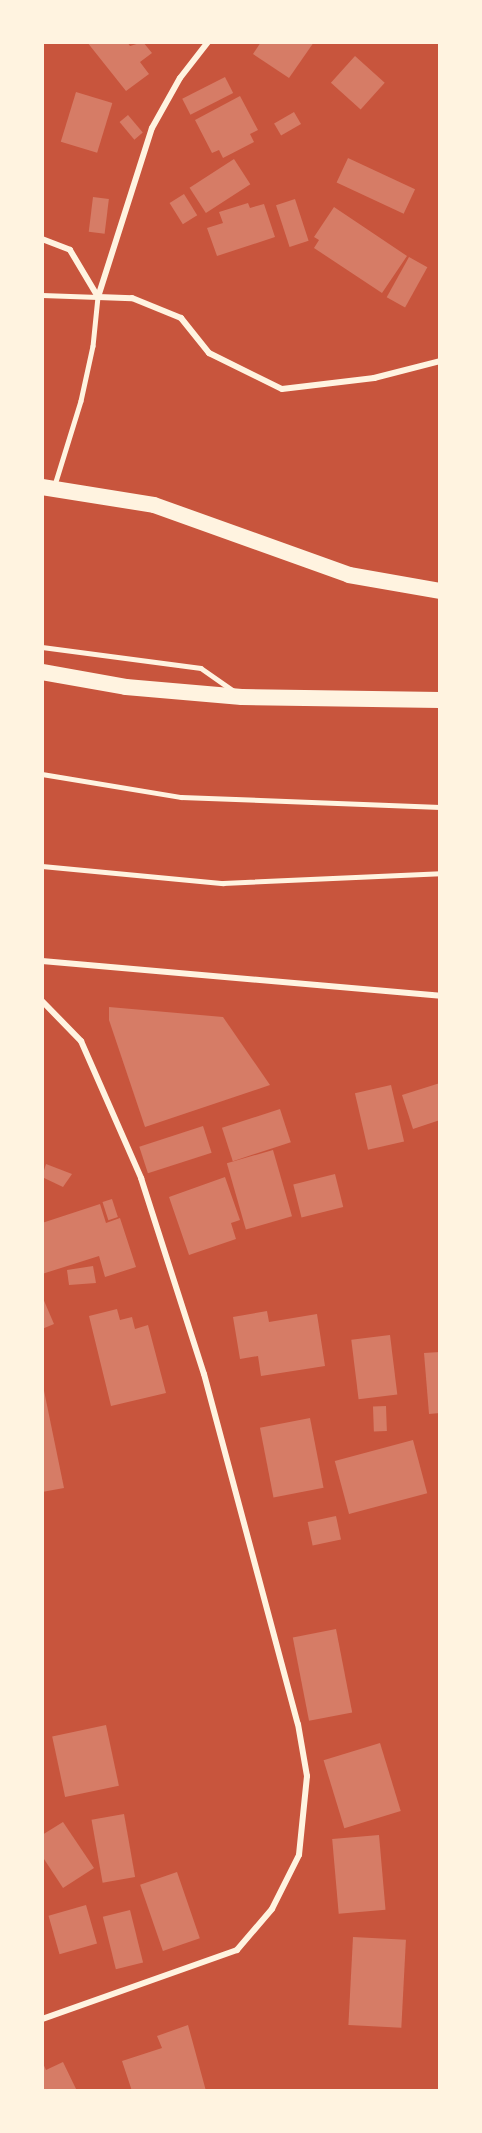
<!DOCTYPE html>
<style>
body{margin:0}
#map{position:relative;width:482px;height:2133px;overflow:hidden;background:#c8553d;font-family:"Crimson Pro",serif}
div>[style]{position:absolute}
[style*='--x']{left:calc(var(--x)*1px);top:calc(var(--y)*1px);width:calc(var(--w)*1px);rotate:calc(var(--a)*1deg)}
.building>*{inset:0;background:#d67c66;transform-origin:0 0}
.service>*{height:4.5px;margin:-2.25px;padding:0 2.25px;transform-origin:2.25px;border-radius:2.25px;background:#fff3e0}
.minor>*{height:6px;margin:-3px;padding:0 3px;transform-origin:3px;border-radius:3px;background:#fff3e0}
.trunk>*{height:16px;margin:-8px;padding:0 8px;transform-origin:8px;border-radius:8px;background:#fff3e0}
span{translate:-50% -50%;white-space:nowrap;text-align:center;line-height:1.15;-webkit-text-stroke:6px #fff3e0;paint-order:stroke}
.frame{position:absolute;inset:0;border:44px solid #fff3e0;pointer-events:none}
</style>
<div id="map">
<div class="building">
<i style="clip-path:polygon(87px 42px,127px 42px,130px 46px,143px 42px,152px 53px,140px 62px,149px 74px,126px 91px)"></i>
<i style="clip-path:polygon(261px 42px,314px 42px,289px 78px,253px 54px)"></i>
<i style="left:355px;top:56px;width:40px;height:36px;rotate:42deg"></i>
<i style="left:225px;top:77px;width:18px;height:48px;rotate:63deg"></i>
<i style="left:76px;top:92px;width:38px;height:52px;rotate:17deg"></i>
<i style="clip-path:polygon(240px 96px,258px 130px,250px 134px,254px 142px,223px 158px,219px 150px,212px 153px,195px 120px)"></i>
<i style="left:294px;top:112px;width:14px;height:23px;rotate:60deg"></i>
<i style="left:128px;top:115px;width:23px;height:11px;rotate:50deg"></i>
<i style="left:348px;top:158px;width:74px;height:27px;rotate:25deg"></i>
<i style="left:234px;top:159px;width:30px;height:53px;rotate:57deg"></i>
<i style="left:184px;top:194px;width:25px;height:17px;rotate:58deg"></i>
<i style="left:93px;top:197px;width:16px;height:35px;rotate:7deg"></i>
<i style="left:295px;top:199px;width:44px;height:20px;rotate:72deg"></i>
<i style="clip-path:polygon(248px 203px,250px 208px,264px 204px,275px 237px,217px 256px,207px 228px,223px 223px,219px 212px)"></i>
<i style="clip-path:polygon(334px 207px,407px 256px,382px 293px,314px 248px,319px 240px,314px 237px)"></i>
<i style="left:409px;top:257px;width:21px;height:46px;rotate:29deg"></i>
<i style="clip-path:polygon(109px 1007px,223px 1017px,270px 1085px,145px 1127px,109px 1020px)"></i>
<i style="clip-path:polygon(440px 1083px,440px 1120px,413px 1129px,402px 1095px)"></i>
<i style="left:391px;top:1085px;width:58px;height:37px;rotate:77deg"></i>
<i style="left:280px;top:1109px;width:35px;height:61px;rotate:72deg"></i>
<i style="left:203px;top:1126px;width:28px;height:67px;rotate:72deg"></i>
<i style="left:273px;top:1150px;width:69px;height:48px;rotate:74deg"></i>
<i style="clip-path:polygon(46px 1164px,72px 1174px,63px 1187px,42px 1177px)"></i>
<i style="left:335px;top:1174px;width:34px;height:43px;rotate:76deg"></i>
<i style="clip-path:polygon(225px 1177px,240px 1220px,231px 1223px,236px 1239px,189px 1255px,169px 1197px)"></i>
<i style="left:112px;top:1199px;width:19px;height:10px;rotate:72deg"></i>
<i style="clip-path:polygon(100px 1204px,106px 1223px,120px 1218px,136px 1267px,105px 1277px,99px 1256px,42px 1274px,42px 1223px)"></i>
<i style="clip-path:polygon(93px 1266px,96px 1283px,69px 1285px,67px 1270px)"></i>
<i style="clip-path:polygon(42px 1296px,54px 1324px,42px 1329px)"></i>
<i style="clip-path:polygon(117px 1309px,120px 1320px,132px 1317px,135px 1329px,148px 1325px,166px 1393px,111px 1406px,89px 1316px)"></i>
<i style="clip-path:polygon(267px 1311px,269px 1322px,317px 1314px,325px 1366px,261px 1376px,258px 1356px,240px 1359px,233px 1317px)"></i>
<i style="left:390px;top:1335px;width:60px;height:39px;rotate:83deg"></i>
<i style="clip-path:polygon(440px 1352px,440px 1413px,429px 1414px,424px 1353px)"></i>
<i style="clip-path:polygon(42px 1381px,64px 1488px,42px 1492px)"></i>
<i style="left:386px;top:1406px;width:25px;height:13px;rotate:88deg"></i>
<i style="left:310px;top:1418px;width:71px;height:51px;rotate:79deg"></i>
<i style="left:413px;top:1440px;width:55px;height:81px;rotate:75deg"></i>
<i style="left:336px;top:1516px;width:24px;height:29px;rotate:78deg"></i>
<i style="left:336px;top:1629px;width:85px;height:44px;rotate:79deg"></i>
<i style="left:106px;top:1725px;width:62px;height:55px;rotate:78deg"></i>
<i style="left:380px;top:1743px;width:71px;height:59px;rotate:73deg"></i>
<i style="left:124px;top:1814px;width:64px;height:33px;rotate:80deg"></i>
<i style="clip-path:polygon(63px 1822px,94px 1868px,63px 1888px,42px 1856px,42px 1835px)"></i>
<i style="left:379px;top:1835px;width:75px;height:47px;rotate:85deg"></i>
<i style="left:177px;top:1872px;width:70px;height:39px;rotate:71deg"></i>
<i style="left:86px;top:1905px;width:40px;height:39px;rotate:74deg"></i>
<i style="left:130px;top:1910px;width:54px;height:28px;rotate:76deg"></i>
<i style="left:353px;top:1937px;width:53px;height:88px;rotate:3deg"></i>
<i style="clip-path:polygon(188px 2025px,206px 2091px,132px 2091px,122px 2061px,162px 2048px,157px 2036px)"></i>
<i style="clip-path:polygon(42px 2061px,46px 2070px,63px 2062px,77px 2091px,42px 2091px)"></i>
</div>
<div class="service">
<i style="--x:42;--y:295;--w:56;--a:2"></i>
<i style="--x:98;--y:297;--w:49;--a:95.8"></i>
<i style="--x:93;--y:346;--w:56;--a:102.3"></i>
<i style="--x:81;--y:401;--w:88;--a:107.2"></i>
<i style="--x:42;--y:647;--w:160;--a:7.5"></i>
<i style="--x:201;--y:668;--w:39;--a:35"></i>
<i style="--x:42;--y:774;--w:141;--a:9.4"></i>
<i style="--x:181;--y:797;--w:259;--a:2.2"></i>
<i style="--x:42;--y:866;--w:182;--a:5.4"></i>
<i style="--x:223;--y:883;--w:217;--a:-2.6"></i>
</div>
<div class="minor">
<i style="--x:42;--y:239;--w:30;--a:21"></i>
<i style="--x:70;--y:250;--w:55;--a:59.2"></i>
<i style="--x:98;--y:297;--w:34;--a:2"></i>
<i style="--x:132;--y:298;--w:53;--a:22.2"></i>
<i style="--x:181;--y:318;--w:45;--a:51.3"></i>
<i style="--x:209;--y:353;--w:81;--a:26.3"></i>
<i style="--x:282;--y:389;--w:93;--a:-6.8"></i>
<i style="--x:374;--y:378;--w:68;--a:-14.4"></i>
<i style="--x:98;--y:297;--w:177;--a:-72.3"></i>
<i style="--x:152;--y:128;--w:57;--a:-60.8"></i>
<i style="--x:180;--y:78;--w:46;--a:-52.1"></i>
<i style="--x:42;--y:961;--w:400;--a:5"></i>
<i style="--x:42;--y:1001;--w:56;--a:45.7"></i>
<i style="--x:81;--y:1041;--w:150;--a:66.3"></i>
<i style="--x:141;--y:1178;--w:206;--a:72.2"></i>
<i style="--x:204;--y:1374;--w:362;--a:75"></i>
<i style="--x:298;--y:1724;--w:53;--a:80.2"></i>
<i style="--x:307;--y:1776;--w:79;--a:95.8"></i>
<i style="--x:299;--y:1855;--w:60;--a:116.6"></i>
<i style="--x:272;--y:1909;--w:54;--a:130.5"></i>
<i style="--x:237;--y:1950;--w:207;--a:160.5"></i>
</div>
<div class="trunk">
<i style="--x:42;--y:487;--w:113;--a:9.1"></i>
<i style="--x:154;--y:505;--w:207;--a:19.7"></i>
<i style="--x:349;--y:575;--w:92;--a:10"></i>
<i style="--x:42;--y:672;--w:85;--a:10.1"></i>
<i style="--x:126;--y:687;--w:116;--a:4.9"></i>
<i style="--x:242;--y:697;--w:198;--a:0.9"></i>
</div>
<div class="frame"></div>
</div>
